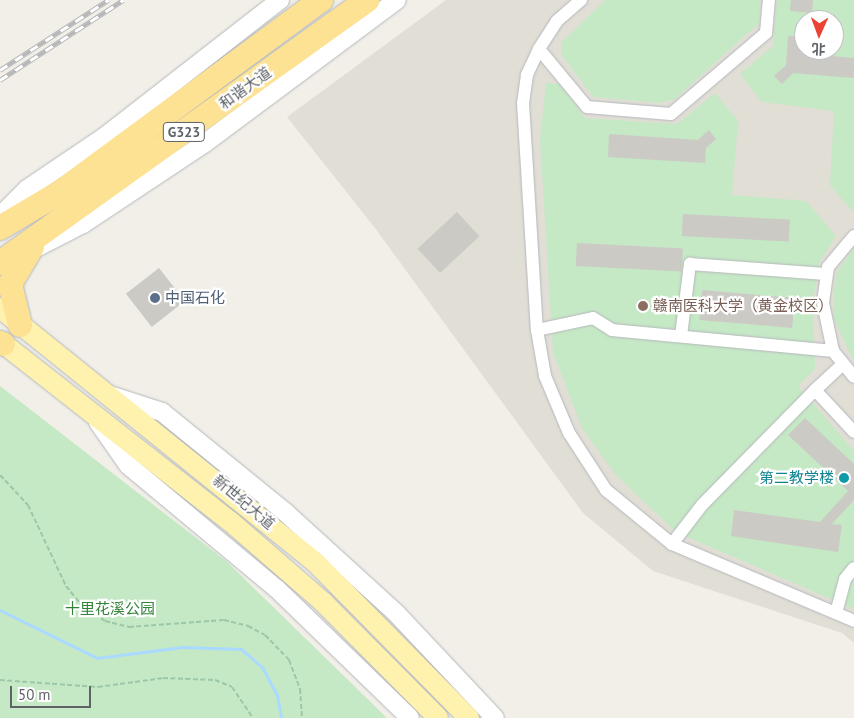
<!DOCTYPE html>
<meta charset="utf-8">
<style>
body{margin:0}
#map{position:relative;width:854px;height:718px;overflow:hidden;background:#f1efe8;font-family:"PT Sans","Noto Sans SC",sans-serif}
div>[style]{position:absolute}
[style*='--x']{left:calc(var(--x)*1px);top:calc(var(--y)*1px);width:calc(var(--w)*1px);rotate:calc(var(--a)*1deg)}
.education>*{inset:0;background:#e1ded6}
.green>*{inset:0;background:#c5e8c5}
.stream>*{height:3px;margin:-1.5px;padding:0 1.5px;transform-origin:1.5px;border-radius:1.5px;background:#aadaff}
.building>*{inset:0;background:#cccac5;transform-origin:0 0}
.path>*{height:2px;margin-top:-1px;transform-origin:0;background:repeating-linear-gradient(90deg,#9cc7a9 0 5px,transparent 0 7.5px)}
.roads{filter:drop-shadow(0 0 1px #b5b8bc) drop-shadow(0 0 1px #b5b8bc)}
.street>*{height:12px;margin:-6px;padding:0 6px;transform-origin:6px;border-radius:6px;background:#fff}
.secondary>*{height:18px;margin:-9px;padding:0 9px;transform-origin:9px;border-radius:9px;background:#fff}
.primary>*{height:20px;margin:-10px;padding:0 10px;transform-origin:10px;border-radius:10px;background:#fff2af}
.highway>*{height:24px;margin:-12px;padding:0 12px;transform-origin:12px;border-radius:12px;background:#fde293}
.rail>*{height:5px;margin-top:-2.5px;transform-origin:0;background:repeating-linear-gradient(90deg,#fff 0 9px,#b6b7b8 0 18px);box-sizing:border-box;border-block:1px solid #b6b7b8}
.dots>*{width:14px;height:14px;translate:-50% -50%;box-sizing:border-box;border:2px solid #fff;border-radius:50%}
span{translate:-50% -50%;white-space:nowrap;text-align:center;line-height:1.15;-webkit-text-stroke:4.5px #fff;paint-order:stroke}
.shield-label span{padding:1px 4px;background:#fff;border:1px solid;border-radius:4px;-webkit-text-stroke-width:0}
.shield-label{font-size:14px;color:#5f6368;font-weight:700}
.street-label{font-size:15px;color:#5f6368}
.service-label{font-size:15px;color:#4e5e75}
.left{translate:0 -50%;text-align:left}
.education-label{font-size:15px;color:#785e54}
.culture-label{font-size:15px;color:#0d838f}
.right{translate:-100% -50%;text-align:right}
.park-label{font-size:15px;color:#348238}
.north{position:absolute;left:794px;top:10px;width:50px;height:50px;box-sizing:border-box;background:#fff;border:1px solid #bfc1c3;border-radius:50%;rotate:182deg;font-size:14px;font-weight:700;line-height:20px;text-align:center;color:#5f6368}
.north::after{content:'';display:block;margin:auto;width:18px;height:22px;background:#ea4335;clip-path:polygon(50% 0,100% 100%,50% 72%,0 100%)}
.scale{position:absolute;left:10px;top:686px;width:81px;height:22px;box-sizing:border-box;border:2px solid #5f6368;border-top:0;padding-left:6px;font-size:15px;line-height:18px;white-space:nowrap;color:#5f6368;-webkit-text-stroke:4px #fff;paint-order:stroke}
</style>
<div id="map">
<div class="education">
<i style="clip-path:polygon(evenodd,446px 0,854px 0,854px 643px,842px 633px,653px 571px,583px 513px,375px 228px,287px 117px,446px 0,804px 20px,834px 20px,834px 50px,804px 50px,804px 20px)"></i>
</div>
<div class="green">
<i style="clip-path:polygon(605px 0,760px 0,759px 23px,675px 99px,660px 103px,593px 97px,561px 54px,561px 43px)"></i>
<i style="clip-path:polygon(evenodd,777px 0,854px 0,854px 213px,830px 185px,834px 111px,762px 102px,740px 74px,773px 46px,777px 0,804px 20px,834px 20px,834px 50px,804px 50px,804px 20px)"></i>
<i style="clip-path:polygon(546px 83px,559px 84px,585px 118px,677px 124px,715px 93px,738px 121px,732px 195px,806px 201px,836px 236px,819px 263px,813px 301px,815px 369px,798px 386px,854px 451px,854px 609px,676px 532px,615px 474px,582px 428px,553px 352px,540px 139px)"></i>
<i style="clip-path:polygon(854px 248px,854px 362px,834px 319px,834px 289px,837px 272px)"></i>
<i style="clip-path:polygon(0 386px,226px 561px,387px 718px,0 718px)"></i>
</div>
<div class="stream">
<i style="--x:0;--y:610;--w:108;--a:26.3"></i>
<i style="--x:97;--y:658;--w:86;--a:-7.4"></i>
<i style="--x:182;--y:647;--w:59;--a:1.9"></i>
<i style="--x:241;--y:649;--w:28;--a:41"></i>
<i style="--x:262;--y:667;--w:32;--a:62"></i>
<i style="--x:277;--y:695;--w:23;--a:80"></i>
</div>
<div class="building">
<i style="clip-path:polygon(791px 0,813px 0,812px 13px,790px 11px)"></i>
<i style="clip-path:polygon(788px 36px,804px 37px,808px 54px,854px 58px,854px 78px,793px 73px,782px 84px,774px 76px,786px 65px)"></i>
<i style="clip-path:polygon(709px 130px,716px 139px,706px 148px,705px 163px,608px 157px,609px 134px,698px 140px)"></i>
<i style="left:457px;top:212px;width:33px;height:54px;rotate:47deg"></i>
<i style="left:683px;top:214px;width:107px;height:22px;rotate:3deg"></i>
<i style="left:577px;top:243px;width:106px;height:23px;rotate:3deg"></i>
<i style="left:159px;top:268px;width:42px;height:42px;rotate:52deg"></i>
<i style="left:702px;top:290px;width:93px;height:30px;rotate:5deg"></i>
<i style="clip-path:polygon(805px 418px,854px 464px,854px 500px,832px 524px,842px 525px,838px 552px,731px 536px,734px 510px,820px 522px,848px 491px,788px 435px)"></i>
</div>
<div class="path">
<i style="--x:0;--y:475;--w:41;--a:47"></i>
<i style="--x:28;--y:505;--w:89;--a:64.9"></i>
<i style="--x:66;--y:586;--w:26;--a:51"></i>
<i style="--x:82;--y:606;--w:27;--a:33"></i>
<i style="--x:105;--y:621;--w:25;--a:14"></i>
<i style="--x:129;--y:627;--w:95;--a:-4.2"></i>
<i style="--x:224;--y:620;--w:25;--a:14"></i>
<i style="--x:248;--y:626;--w:19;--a:28"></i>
<i style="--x:265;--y:635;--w:35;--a:46"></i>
<i style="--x:289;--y:660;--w:31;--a:69"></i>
<i style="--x:300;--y:689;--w:29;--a:86"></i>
<i style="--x:0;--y:680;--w:98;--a:4.1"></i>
<i style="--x:98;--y:687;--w:66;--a:-7.9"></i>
<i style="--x:163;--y:678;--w:52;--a:2.2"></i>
<i style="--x:215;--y:680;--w:18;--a:22"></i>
<i style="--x:232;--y:687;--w:37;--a:56"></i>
</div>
<div class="roads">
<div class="street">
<i style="--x:581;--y:0;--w:32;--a:139"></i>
<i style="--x:557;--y:21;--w:33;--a:123"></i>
<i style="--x:539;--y:49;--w:29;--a:115"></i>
<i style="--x:527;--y:75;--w:28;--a:98"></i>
<i style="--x:523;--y:103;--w:227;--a:86.5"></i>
<i style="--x:537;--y:330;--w:47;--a:80.1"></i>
<i style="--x:545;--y:376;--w:62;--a:67.2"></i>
<i style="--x:569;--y:433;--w:68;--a:57"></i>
<i style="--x:606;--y:490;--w:85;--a:39.3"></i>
<i style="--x:672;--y:544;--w:198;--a:22.9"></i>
<i style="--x:539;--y:49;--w:75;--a:50.4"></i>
<i style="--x:587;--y:107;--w:84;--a:4.8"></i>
<i style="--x:671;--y:114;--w:125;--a:-40.5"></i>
<i style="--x:766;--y:33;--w:33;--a:-85"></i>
<i style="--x:854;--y:236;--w:40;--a:130"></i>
<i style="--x:828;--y:267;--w:36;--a:98"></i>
<i style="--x:823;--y:303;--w:49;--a:78.2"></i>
<i style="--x:833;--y:351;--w:33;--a:51"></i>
<i style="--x:537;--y:330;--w:57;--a:-12.1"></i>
<i style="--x:593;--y:318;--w:22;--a:32"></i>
<i style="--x:612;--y:330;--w:222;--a:5.4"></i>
<i style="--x:681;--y:336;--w:73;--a:-82.9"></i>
<i style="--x:690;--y:264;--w:136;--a:4.2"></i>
<i style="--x:815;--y:390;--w:37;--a:-43"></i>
<i style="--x:672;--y:544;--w:49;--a:-52.4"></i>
<i style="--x:702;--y:505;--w:161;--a:-45.5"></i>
<i style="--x:815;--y:390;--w:57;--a:47.1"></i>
<i style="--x:836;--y:613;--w:35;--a:-75"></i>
<i style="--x:845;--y:579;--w:14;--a:-51"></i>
</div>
<div class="secondary">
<i style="--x:0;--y:216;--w:38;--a:-45"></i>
<i style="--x:27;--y:189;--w:93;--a:-34"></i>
<i style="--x:104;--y:137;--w:223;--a:-37.9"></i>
<i style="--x:36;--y:248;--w:53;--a:-27.1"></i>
<i style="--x:83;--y:224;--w:146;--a:-33.6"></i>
<i style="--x:205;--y:143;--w:239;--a:-36.7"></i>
<i style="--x:113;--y:396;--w:52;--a:18.1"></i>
<i style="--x:162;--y:412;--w:159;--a:39.1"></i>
<i style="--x:285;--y:512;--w:150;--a:42.3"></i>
<i style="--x:396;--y:613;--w:144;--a:46.7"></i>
<i style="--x:98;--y:422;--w:52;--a:55.1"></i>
<i style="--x:128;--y:465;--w:194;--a:39.8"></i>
<i style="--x:277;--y:589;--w:185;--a:44.1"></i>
</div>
<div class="primary">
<i style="--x:0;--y:308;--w:403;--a:38.9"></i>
<i style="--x:314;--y:561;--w:221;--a:45.4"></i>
<i style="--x:0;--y:341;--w:293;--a:38.1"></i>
<i style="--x:231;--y:522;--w:122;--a:41"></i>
<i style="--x:323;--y:602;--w:163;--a:45.2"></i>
</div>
<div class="highway">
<i style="--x:0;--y:228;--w:72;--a:-30.8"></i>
<i style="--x:62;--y:191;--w:322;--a:-36.4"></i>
<i style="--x:0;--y:263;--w:452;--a:-35.6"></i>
<i style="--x:20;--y:325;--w:42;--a:-103.7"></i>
<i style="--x:10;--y:284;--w:43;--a:-59.3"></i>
<i style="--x:0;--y:343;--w:3;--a:18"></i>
</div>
</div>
<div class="rail">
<i style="--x:0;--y:70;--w:129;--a:-32.9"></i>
<i style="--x:0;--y:80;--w:147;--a:-33"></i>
</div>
<div class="dots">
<i style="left:155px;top:298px;background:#5c6f8a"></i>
<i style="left:643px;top:306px;background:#8d6e63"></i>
<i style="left:844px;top:478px;background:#0f9aa8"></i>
</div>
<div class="shield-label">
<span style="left:184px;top:132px">G323</span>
</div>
<div class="street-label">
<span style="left:245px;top:88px;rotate:-36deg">和谐大道</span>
<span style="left:244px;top:502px;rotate:40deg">新世纪大道</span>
</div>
<div class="service-label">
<span class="left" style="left:165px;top:298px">中国石化</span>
</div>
<div class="education-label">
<span class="left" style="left:653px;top:306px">赣南医科大学（黄金校区）</span>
</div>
<div class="culture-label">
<span class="right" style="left:834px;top:478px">第二教学楼</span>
</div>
<div class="park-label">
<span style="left:110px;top:609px">十里花溪公园</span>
</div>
<div class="north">北</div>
<div class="scale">50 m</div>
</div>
